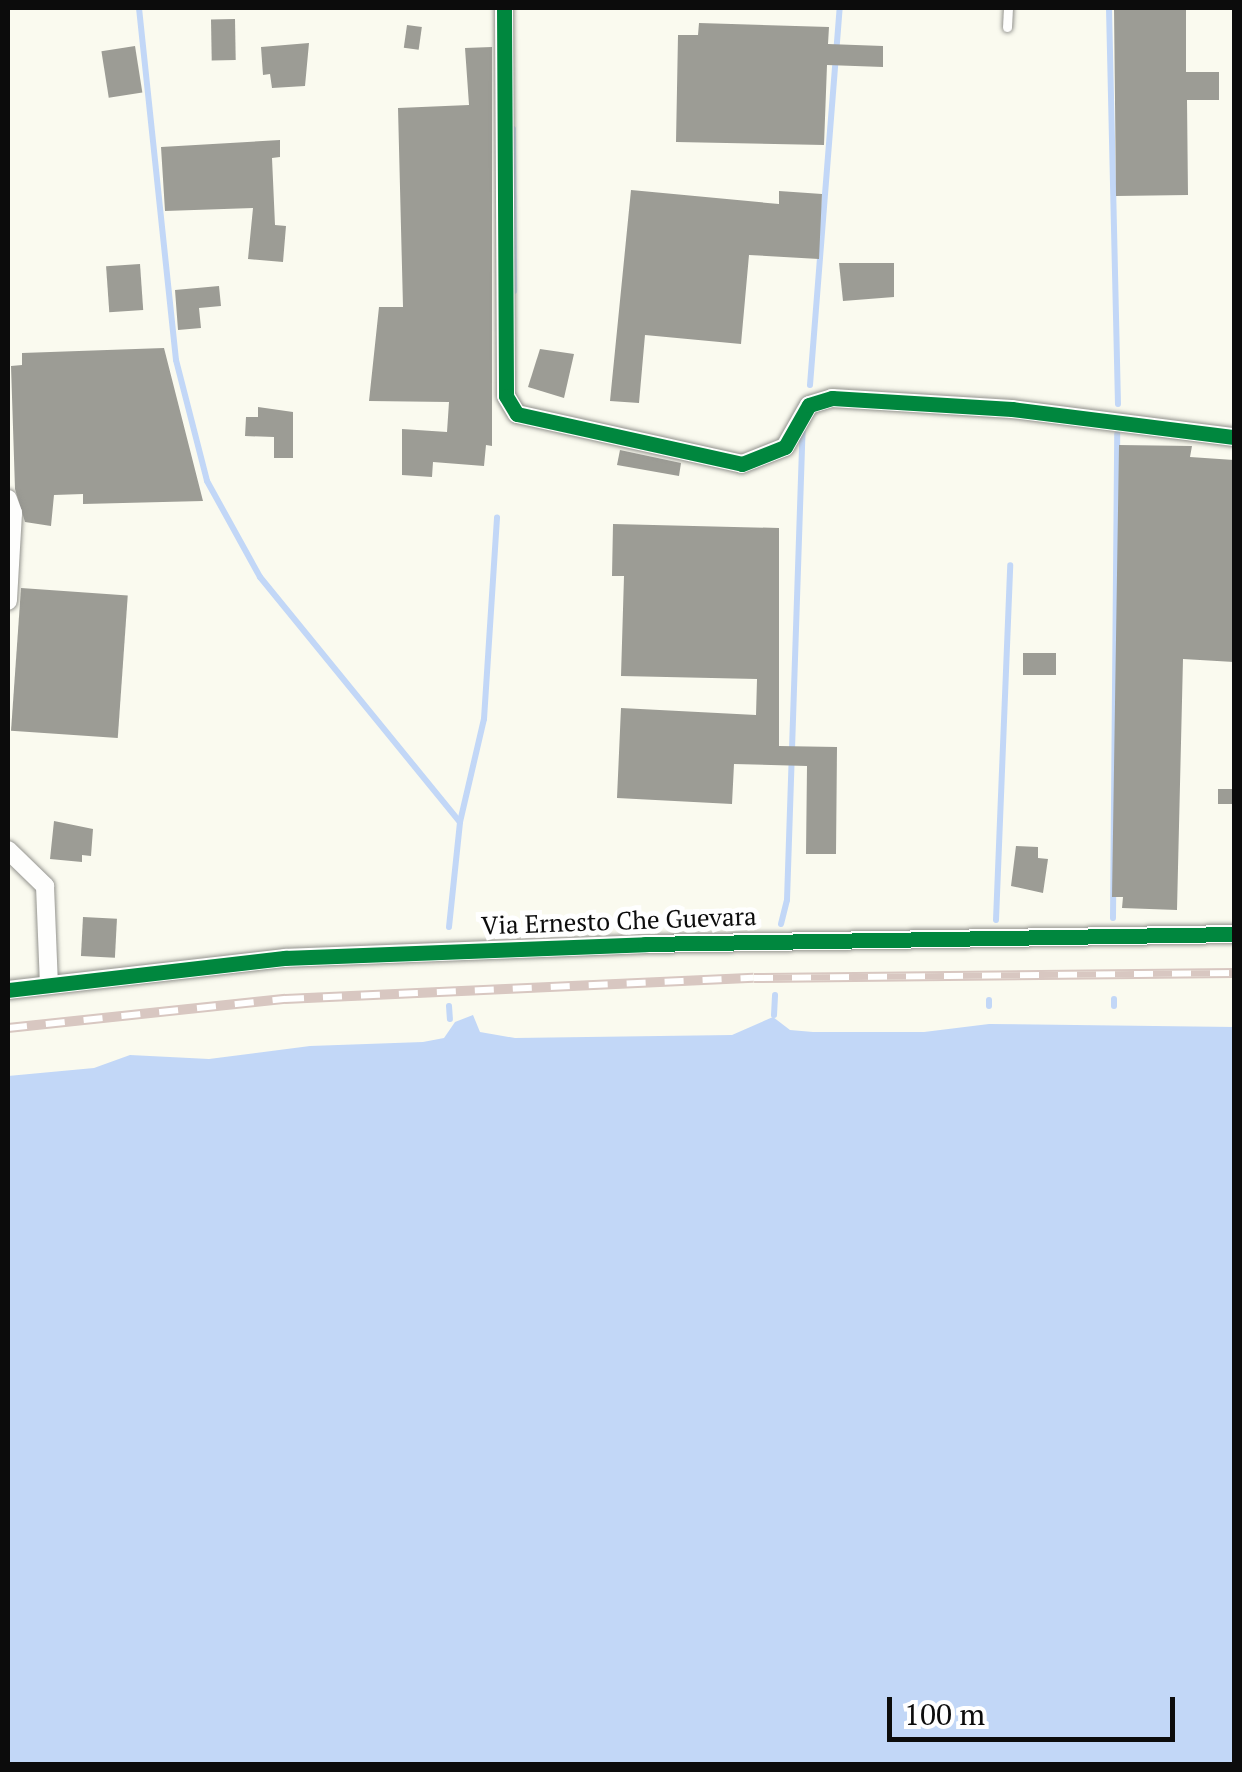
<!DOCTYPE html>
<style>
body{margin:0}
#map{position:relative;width:1242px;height:1772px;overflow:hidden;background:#fafaef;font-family:"PT Serif",serif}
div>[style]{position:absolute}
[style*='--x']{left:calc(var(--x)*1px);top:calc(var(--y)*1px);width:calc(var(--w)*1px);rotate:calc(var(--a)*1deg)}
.water>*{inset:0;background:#c2d7f7}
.stream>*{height:6px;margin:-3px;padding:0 3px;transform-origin:3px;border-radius:3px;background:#c2d7f7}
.building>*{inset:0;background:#9c9c95;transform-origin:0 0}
.roads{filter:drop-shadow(0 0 2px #93938e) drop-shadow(0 0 2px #93938e)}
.lane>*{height:9px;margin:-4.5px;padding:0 4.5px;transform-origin:4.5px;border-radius:4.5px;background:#fefefd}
.street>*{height:18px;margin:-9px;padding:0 9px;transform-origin:9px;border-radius:9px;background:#fefefd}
.rail>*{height:10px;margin-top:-5px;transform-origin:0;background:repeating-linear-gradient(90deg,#fff 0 19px,#d8c7c1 0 38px);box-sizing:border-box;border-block:2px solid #d8c7c1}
.cycleway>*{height:15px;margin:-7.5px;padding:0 7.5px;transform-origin:7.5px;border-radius:7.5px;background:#00873e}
span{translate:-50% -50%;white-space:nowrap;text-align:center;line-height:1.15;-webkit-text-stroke:10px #fff;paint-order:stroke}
.street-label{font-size:25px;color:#0c0c0c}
.frame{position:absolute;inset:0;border:10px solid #0c0c0c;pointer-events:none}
.scale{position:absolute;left:887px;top:1697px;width:288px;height:45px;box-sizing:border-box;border:5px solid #0c0c0c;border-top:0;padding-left:12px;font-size:30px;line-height:35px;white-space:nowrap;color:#0c0c0c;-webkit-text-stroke:8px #fff;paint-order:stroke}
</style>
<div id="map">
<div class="water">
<i style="clip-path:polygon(473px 1015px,480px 1032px,515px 1038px,732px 1035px,773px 1017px,790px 1030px,813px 1032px,924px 1032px,989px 1024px,1234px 1027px,1234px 1764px,8px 1764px,8px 1076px,94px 1068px,130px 1055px,209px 1059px,310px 1046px,423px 1042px,444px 1038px,455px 1022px)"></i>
</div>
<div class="stream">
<i style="--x:139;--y:8;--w:354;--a:84"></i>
<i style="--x:176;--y:360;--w:125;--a:75.6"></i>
<i style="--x:207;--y:481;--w:110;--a:61.1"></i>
<i style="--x:260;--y:577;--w:316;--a:50.8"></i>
<i style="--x:1109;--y:8;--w:396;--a:88.7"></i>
<i style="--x:513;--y:129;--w:162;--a:89.6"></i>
<i style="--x:810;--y:385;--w:378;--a:-85.5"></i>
<i style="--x:1113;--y:918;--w:484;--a:-89.5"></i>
<i style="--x:996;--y:920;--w:355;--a:-87.7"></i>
<i style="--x:781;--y:924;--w:25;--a:-76"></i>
<i style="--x:787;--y:900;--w:470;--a:-88.1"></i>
<i style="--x:449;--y:927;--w:106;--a:-84"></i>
<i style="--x:460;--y:822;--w:106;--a:-76.9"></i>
<i style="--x:484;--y:719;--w:202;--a:-86.3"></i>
<i style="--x:1114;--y:999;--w:7;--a:90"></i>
<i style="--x:989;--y:1000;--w:6;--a:90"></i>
<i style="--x:449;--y:1006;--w:13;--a:86"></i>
<i style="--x:774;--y:1015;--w:20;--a:-87"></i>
</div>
<div class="building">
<i style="clip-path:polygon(1114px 8px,1186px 8px,1186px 72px,1219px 72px,1219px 100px,1187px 100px,1188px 195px,1116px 196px)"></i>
<i style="left:235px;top:19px;width:41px;height:24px;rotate:89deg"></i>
<i style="clip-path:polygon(699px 23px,829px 27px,828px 44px,883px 46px,883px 67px,827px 65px,824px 145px,676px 142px,678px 35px,698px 35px)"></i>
<i style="left:407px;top:25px;width:15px;height:23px;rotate:8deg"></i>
<i style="clip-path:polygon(309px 43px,305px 86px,272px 88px,270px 74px,263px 75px,261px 47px)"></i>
<i style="left:135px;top:46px;width:47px;height:34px;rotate:81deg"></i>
<i style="clip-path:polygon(492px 47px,492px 446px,486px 445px,484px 466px,433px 462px,432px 477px,402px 475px,402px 429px,447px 432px,449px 402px,369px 401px,379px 307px,403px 307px,398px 108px,469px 105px,465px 48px)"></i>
<i style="clip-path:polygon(280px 140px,280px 157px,272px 158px,275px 225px,286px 226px,283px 262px,248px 259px,253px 208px,165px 211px,161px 147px)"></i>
<i style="clip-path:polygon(631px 190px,779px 204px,779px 191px,822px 194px,819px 259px,749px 255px,741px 344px,645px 335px,639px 403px,610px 401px)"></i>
<i style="clip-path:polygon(839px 263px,894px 263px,894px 297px,843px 301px)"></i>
<i style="left:140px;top:264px;width:46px;height:34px;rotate:86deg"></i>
<i style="clip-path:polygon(219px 286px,221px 306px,199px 308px,201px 328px,178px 330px,175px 290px)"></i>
<i style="clip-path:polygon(164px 348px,203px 501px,83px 504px,83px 494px,54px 495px,51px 526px,25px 522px,15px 489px,11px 366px,22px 365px,22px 353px)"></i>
<i style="clip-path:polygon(540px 349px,574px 354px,564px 398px,528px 387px)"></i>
<i style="clip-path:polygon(258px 407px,293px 412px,293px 458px,274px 458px,274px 437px,245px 436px,246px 417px,258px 417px)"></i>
<i style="clip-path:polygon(1119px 445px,1192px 446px,1190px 457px,1234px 460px,1234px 662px,1183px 659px,1177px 910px,1122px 908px,1123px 897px,1112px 897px)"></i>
<i style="clip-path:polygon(620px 450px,681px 463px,679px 476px,617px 465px)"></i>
<i style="clip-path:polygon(613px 524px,779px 528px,779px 746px,837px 747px,836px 854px,806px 854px,807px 766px,734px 764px,732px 804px,617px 798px,621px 708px,756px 715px,757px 679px,621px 676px,624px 576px,612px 576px)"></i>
<i style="left:21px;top:588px;width:107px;height:143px;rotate:4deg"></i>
<i style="left:1023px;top:653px;width:33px;height:22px"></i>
<i style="left:1218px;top:789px;width:16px;height:15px"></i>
<i style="clip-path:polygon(54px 821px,93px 829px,91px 856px,82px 855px,82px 862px,50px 859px)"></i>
<i style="clip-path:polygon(1016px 846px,1038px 847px,1038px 858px,1048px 859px,1043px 893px,1011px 886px)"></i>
<i style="left:83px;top:917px;width:34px;height:39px;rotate:3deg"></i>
</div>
<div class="roads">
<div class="lane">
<i style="--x:1007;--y:27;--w:19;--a:-87"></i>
</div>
<div class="street">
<i style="--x:504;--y:8;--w:388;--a:89.7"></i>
<i style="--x:506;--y:396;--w:21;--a:59"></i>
<i style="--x:517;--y:414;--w:230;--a:12.5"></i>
<i style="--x:742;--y:464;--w:46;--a:-21.6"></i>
<i style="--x:785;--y:447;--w:48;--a:-60.3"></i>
<i style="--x:809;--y:405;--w:24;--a:-17"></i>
<i style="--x:832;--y:398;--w:180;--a:3.5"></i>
<i style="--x:1012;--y:409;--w:224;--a:7.2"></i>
<i style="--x:8;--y:499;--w:15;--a:70"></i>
<i style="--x:13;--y:513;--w:88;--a:93.3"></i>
<i style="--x:8;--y:850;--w:52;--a:44.2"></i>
<i style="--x:45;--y:886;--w:99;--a:87.7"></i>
<i style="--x:8;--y:990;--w:279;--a:-6.6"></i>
<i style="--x:285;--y:958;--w:360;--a:-2.2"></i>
<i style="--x:645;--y:944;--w:589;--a:-0.97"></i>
</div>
</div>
<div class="rail">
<i style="--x:8;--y:1028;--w:279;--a:-6"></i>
<i style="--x:285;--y:999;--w:469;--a:-2.6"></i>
<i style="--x:754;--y:978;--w:480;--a:-0.6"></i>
</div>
<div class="cycleway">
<i style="--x:504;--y:8;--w:388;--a:89.7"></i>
<i style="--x:506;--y:396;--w:21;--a:59"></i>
<i style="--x:517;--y:414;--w:230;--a:12.5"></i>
<i style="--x:742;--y:464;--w:46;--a:-21.6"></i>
<i style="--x:785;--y:447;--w:48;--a:-60.3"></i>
<i style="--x:809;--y:405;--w:24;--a:-17"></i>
<i style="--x:832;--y:398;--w:180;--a:3.5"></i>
<i style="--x:1012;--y:409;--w:224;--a:7.2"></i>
<i style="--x:8;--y:990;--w:279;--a:-6.6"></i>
<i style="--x:285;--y:958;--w:360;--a:-2.2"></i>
<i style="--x:645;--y:944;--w:589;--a:-0.97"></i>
</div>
<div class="street-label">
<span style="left:619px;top:921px;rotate:-2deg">Via Ernesto Che Guevara</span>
</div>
<div class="frame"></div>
<div class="scale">100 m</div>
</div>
